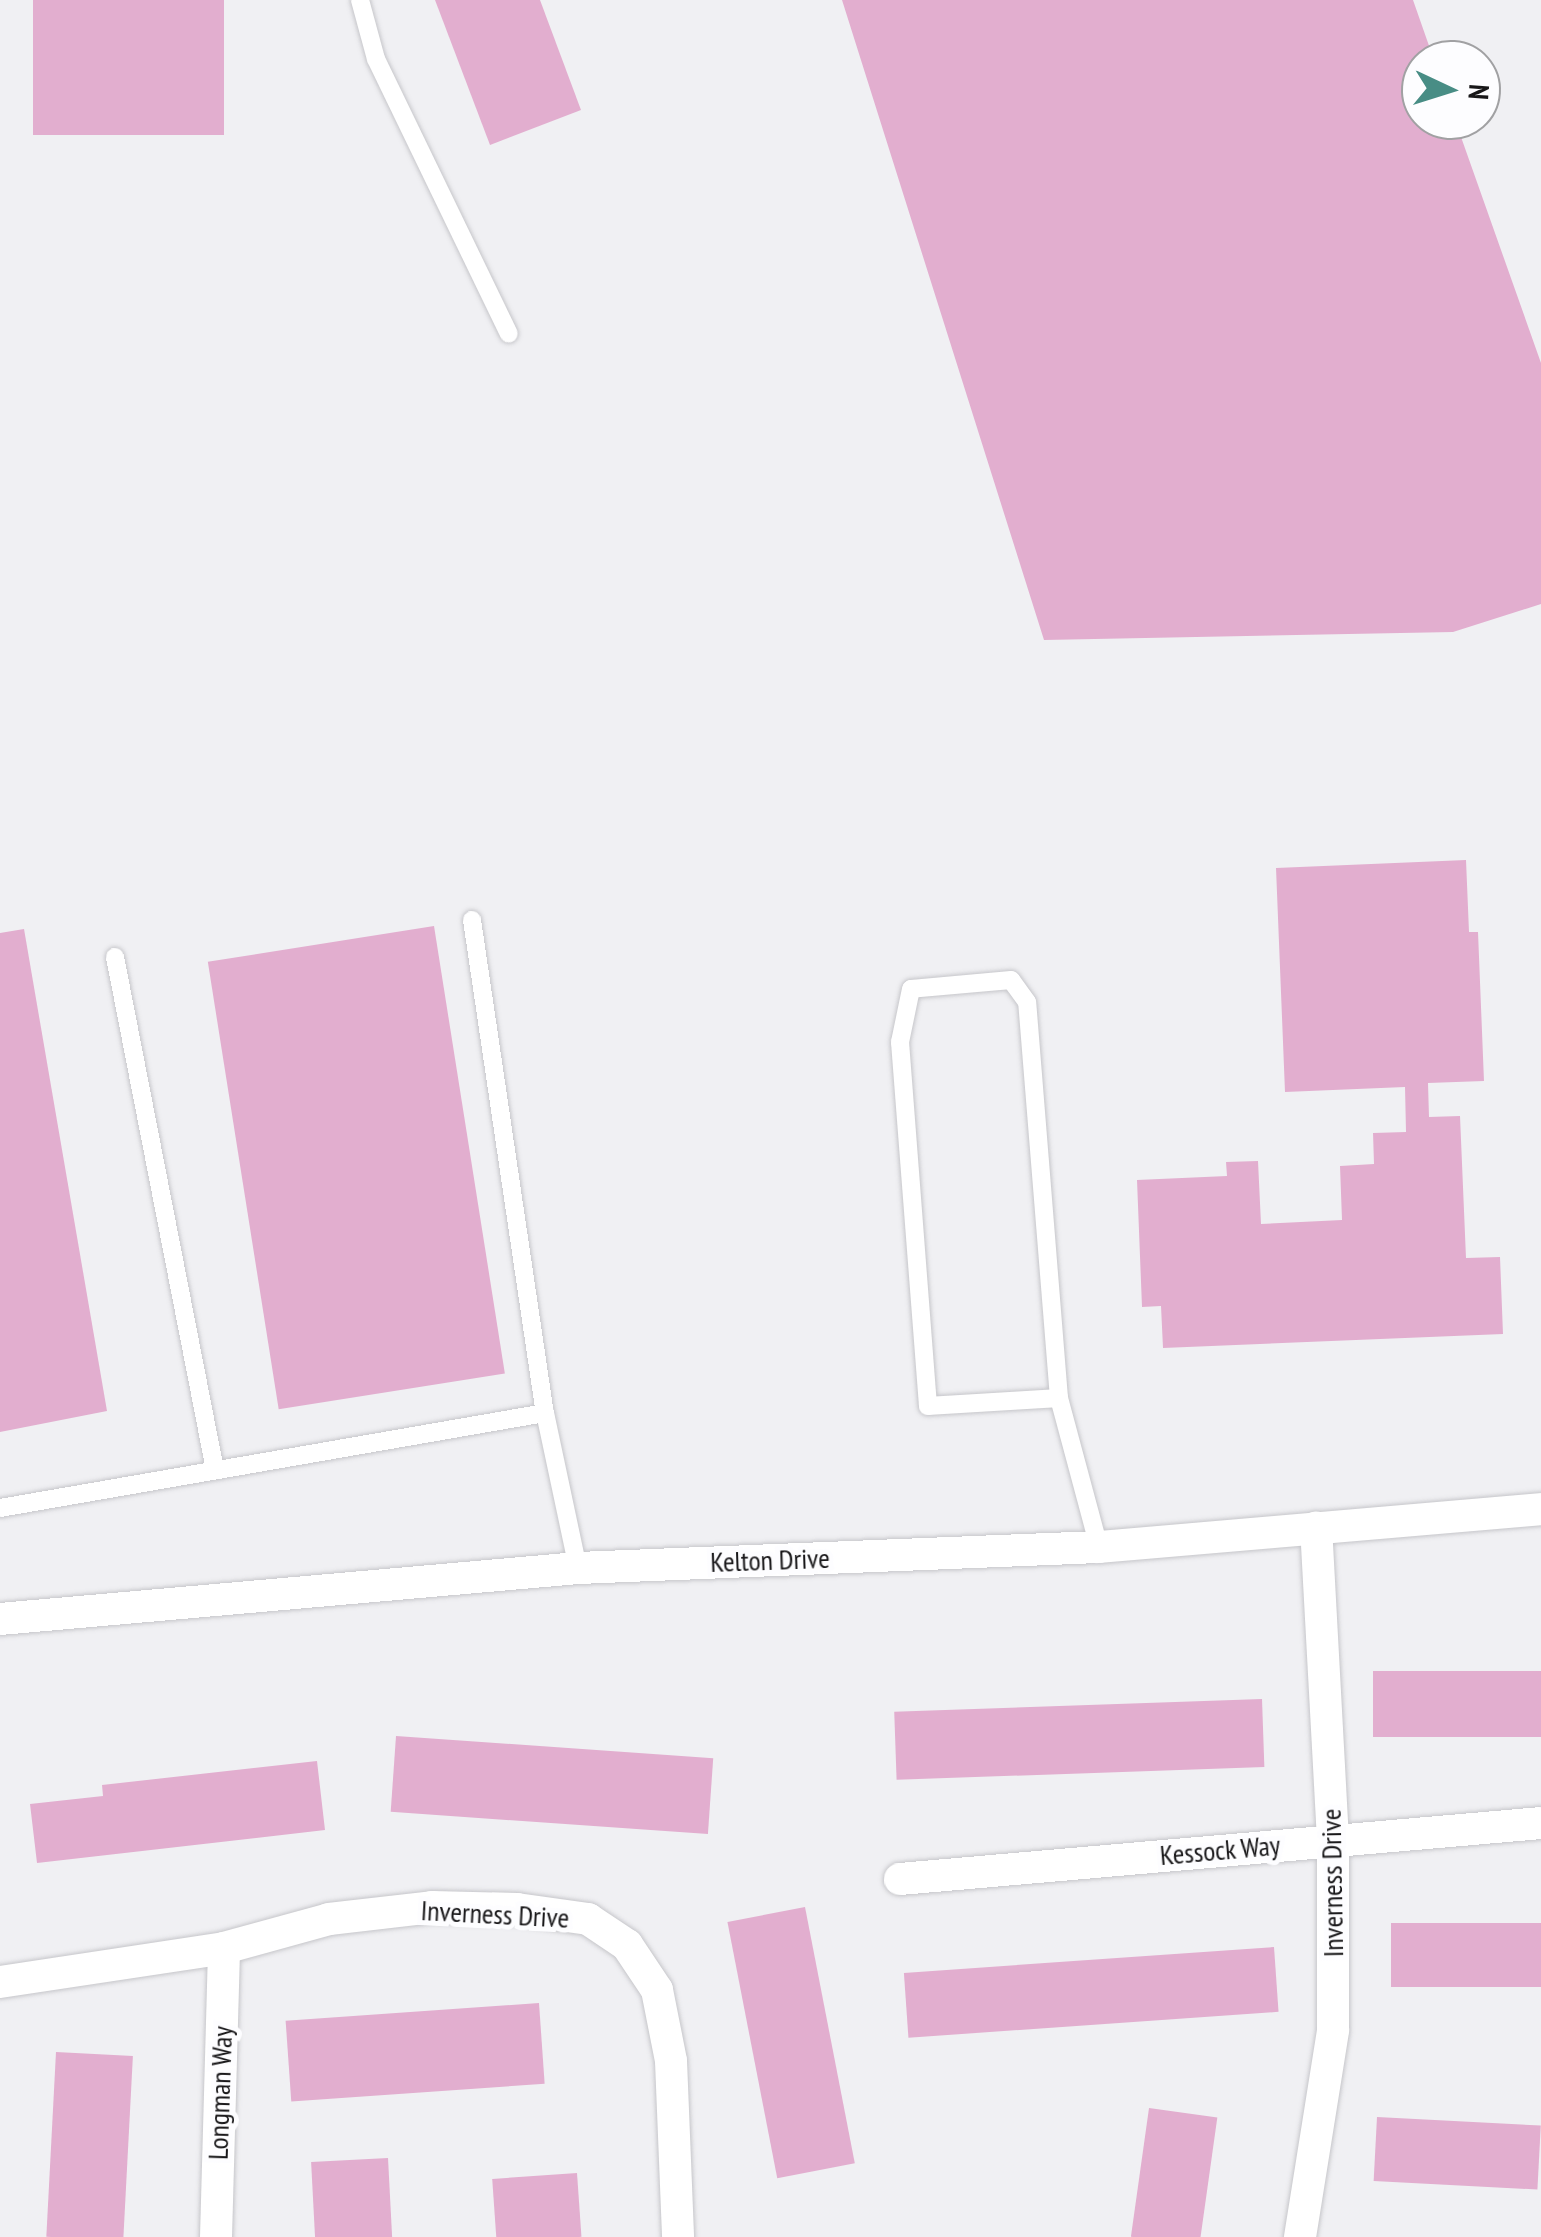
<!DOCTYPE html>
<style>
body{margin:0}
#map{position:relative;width:1541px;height:2237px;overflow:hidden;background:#f0f0f3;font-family:"PT Sans Narrow",sans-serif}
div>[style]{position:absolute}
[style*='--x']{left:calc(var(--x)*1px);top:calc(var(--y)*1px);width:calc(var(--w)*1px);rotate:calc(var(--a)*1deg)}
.building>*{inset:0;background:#e2aecf;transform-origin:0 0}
.roads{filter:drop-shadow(0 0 2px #c6c6ca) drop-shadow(0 0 2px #c6c6ca)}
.service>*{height:18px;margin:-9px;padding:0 9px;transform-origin:9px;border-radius:9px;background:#fff}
.minor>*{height:32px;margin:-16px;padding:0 16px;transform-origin:16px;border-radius:16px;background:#fff}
span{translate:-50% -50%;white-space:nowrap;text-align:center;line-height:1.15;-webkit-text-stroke:10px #fdfdff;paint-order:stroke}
.street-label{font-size:28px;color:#181719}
.north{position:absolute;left:1401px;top:40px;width:100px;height:100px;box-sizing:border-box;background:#fdfdff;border:2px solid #a1a1a3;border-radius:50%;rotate:94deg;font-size:28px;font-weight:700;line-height:40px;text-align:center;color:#181719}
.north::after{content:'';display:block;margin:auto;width:35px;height:45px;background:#488d85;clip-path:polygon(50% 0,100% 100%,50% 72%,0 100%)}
</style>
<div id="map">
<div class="building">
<i style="left:33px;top:0;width:191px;height:135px"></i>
<i style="clip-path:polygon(435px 0,540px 0,581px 110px,490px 145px)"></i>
<i style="clip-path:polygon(842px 0,1413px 0,1434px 60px,1421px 60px,1421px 120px,1455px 120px,1541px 363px,1541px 604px,1453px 632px,1044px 640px)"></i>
<i style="clip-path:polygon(1466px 860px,1469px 932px,1478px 932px,1484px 1081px,1428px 1083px,1429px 1117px,1460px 1116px,1466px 1258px,1500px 1257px,1503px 1334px,1163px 1348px,1161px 1306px,1142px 1307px,1137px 1180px,1227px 1176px,1226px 1162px,1258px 1161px,1261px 1224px,1342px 1220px,1340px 1166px,1374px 1164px,1373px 1133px,1406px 1132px,1405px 1087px,1285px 1092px,1276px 868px)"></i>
<i style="left:434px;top:926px;width:453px;height:229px;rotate:81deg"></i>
<i style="clip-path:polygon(24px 929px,107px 1411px,0 1432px,0 933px)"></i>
<i style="left:1541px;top:1671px;width:66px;height:168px;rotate:90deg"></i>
<i style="left:1262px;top:1699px;width:68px;height:368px;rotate:88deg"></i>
<i style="left:396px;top:1736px;width:318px;height:76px;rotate:4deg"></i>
<i style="clip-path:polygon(317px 1761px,325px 1830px,37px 1863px,30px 1804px,103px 1796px,102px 1785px)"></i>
<i style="left:805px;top:1907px;width:261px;height:79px;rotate:79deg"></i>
<i style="left:1541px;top:1923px;width:64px;height:150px;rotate:90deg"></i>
<i style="left:1274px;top:1947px;width:65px;height:371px;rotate:86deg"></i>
<i style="left:539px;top:2003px;width:81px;height:254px;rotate:86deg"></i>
<i style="left:56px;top:2052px;width:77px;height:185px;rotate:3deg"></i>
<i style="left:1149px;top:2108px;width:69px;height:130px;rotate:8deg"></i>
<i style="left:1377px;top:2117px;width:164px;height:64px;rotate:3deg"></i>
<i style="left:388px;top:2158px;width:79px;height:77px;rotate:87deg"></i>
<i style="left:577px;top:2173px;width:64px;height:85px;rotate:86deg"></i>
</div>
<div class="roads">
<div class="service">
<i style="--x:360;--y:0;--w:61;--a:74.8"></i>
<i style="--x:376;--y:59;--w:305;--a:64.2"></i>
<i style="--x:472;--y:920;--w:498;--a:81.6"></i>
<i style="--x:545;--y:1413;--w:158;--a:78"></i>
<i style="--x:115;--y:957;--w:523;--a:78.97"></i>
<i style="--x:1059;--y:1398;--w:397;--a:-94.6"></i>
<i style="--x:1027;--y:1002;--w:27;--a:-126"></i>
<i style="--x:1011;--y:980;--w:100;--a:174.9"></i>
<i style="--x:911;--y:989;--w:54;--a:101.7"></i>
<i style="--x:900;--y:1042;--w:365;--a:85.6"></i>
<i style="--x:928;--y:1406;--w:131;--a:-3.5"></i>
<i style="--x:1059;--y:1398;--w:154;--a:75"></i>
<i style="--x:0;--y:1508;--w:553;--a:-9.89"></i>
</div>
<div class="minor">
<i style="--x:0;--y:1619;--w:580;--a:-5.04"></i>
<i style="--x:578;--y:1568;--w:521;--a:-2.31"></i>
<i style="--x:1099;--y:1547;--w:444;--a:-4.9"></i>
<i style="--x:900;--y:1879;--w:643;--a:-4.99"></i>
<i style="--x:0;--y:1982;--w:227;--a:-8.6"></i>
<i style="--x:224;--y:1948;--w:109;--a:-15.4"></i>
<i style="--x:329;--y:1919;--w:104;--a:-6.6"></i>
<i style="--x:432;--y:1907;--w:85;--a:1.3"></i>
<i style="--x:517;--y:1909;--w:72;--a:8"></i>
<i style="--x:588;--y:1919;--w:47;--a:33.7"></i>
<i style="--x:627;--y:1945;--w:54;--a:56.3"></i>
<i style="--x:657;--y:1990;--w:72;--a:78.8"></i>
<i style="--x:671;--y:2061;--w:176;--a:87.7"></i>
<i style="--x:216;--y:2237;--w:289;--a:-88.4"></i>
<i style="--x:1300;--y:2237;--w:210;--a:-80.9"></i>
<i style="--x:1333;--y:2030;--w:190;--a:-90"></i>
<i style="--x:1333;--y:1840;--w:313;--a:-93.1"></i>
</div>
</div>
<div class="street-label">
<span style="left:770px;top:1560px;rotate:-2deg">Kelton Drive</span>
<span style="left:1220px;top:1850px;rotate:-5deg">Kessock Way</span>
<span style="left:1332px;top:1883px;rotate:-91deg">Inverness Drive</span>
<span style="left:495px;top:1914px;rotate:3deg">Inverness Drive</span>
<span style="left:220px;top:2093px;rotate:-88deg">Longman Way</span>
</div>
<div class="north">N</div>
</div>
